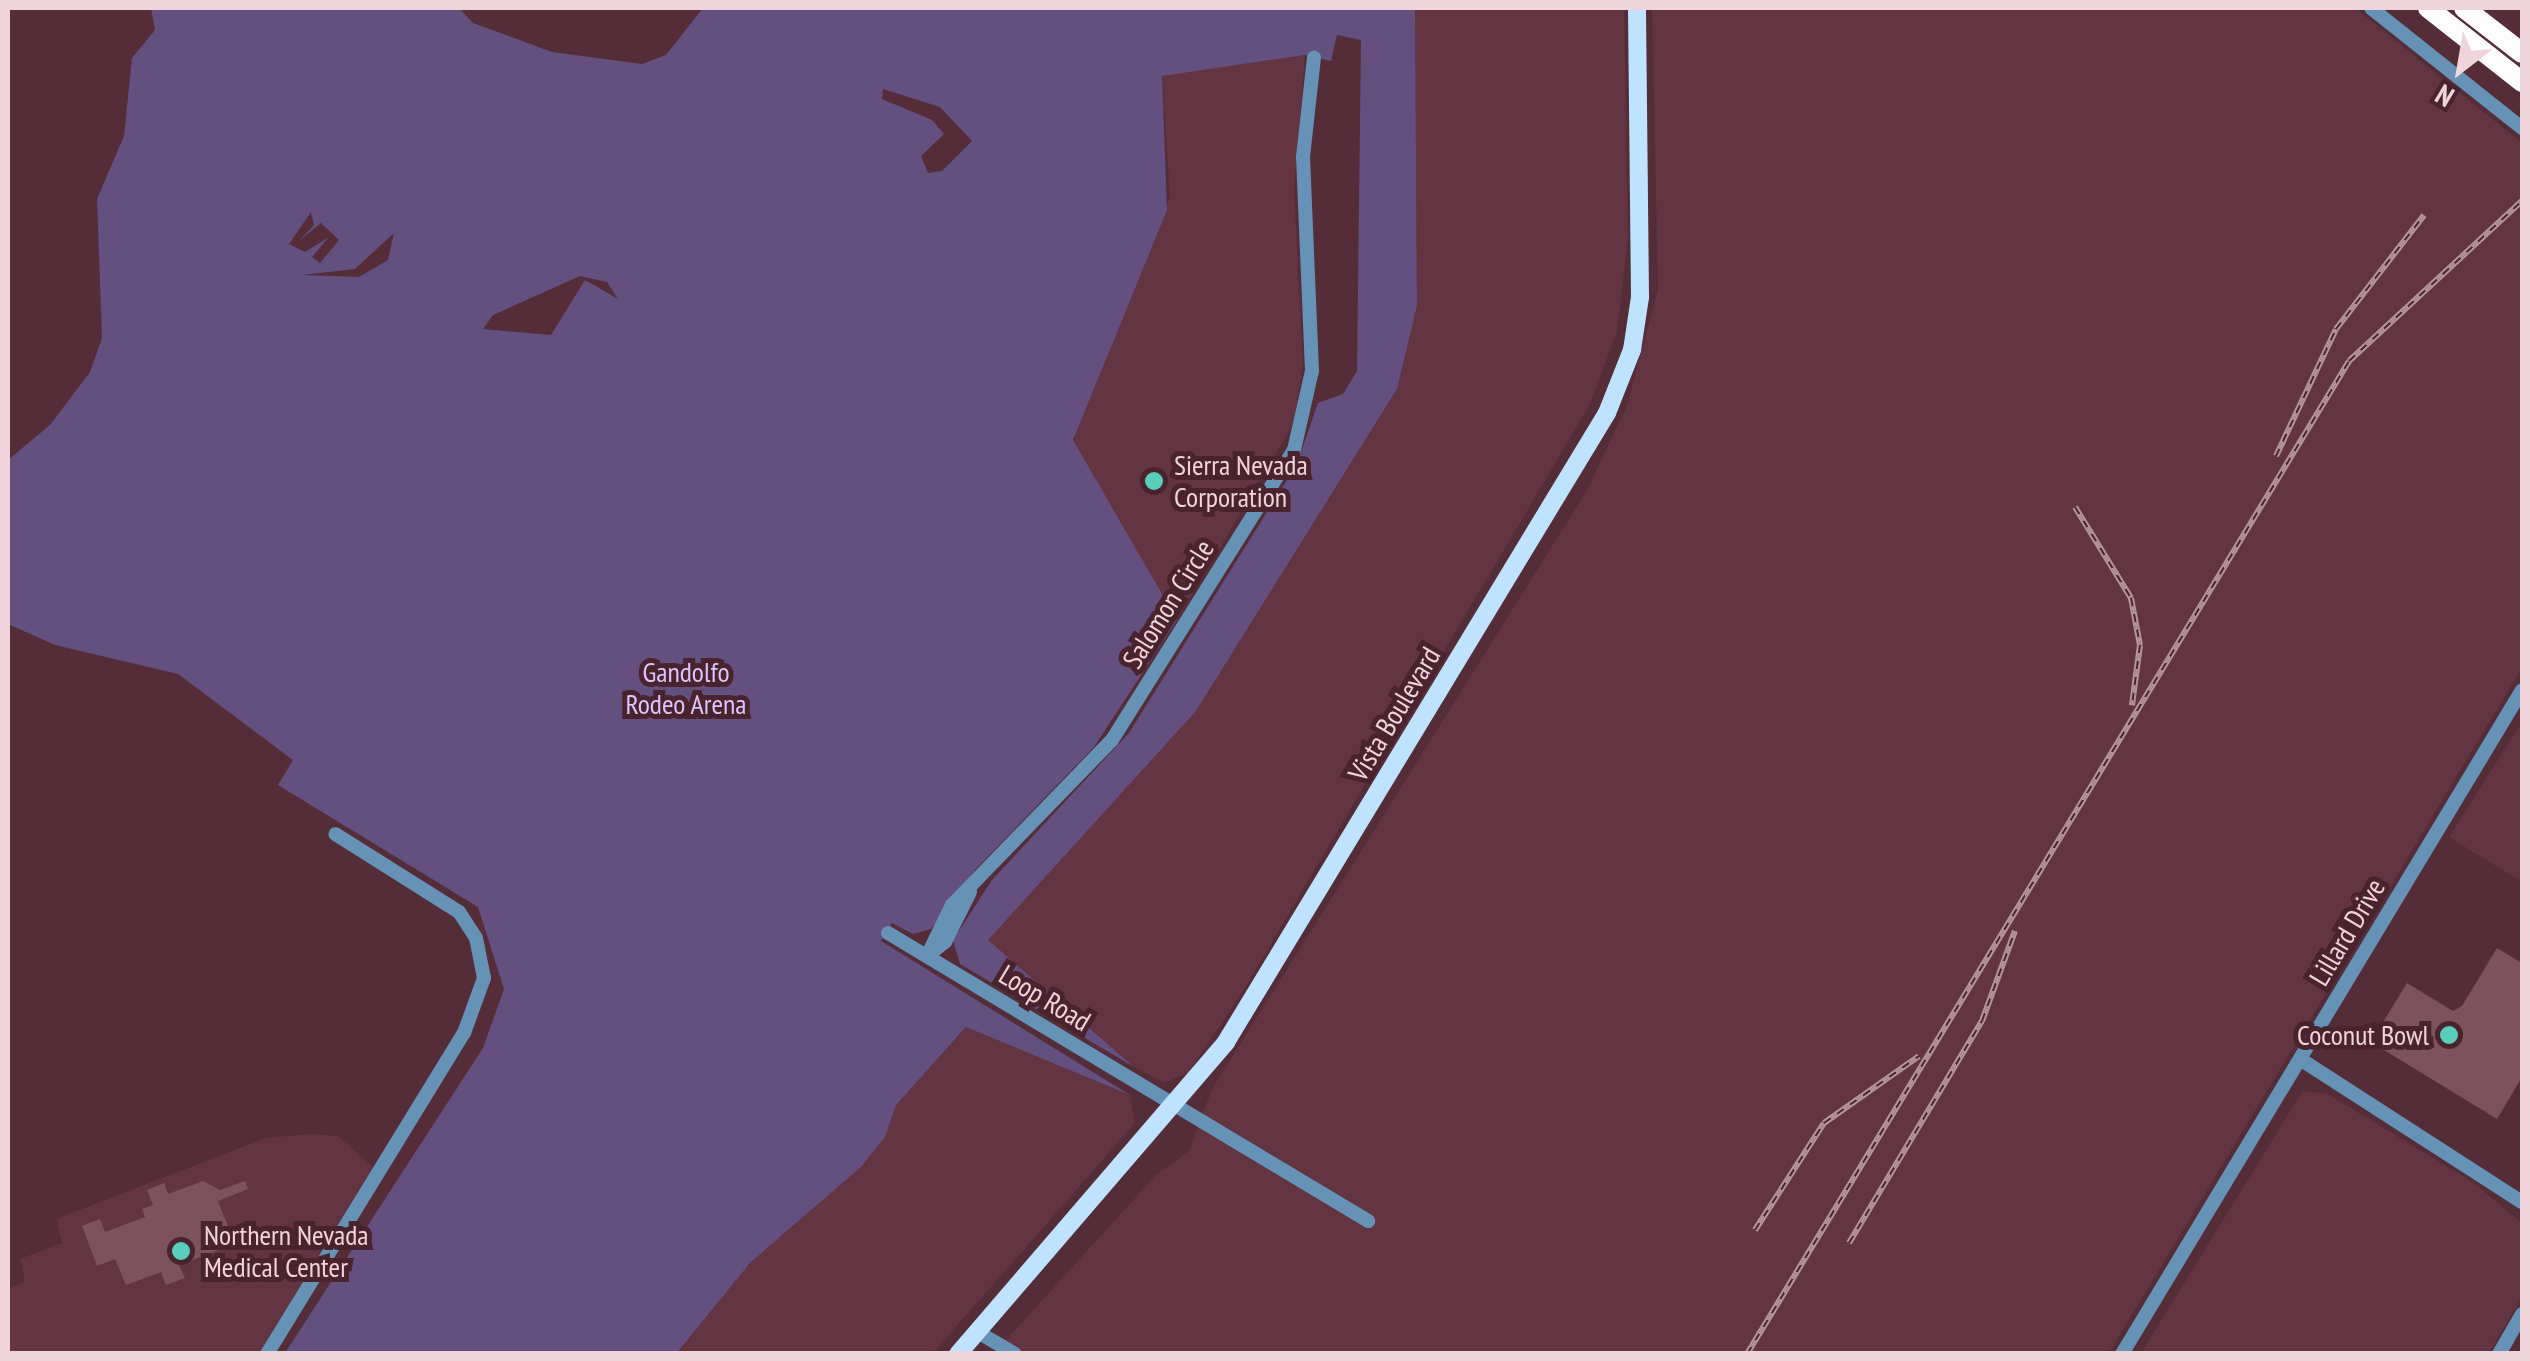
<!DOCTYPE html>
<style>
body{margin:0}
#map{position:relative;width:2530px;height:1361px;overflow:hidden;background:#542d39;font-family:"PT Sans Narrow",sans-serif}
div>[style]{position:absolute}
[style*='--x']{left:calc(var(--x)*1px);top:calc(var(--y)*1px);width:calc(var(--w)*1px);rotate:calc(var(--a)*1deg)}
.built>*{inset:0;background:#633442}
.green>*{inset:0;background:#63507f}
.building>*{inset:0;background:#7c525d}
.minor>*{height:14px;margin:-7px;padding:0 7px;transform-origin:7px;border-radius:7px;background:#6592b5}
.major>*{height:18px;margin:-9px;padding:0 9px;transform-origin:9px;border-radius:9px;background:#bfe2ff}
.highway>*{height:20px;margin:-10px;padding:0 10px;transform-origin:10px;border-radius:10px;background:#fdfdfd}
.rail>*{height:6px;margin-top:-3px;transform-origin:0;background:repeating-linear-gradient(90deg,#49232e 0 8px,#b4959d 0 16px);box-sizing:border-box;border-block:2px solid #b4959d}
.dots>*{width:28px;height:28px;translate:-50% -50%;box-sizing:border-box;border:5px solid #49232e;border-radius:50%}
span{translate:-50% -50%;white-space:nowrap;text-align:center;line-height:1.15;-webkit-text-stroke:10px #49232e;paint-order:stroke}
.poi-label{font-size:28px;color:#efd5db}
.left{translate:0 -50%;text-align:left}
.right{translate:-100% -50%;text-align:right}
.street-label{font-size:28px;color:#efd5db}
.park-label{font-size:28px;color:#dac5fc}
.frame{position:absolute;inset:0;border:10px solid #efd5db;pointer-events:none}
.north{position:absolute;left:2410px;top:20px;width:100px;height:100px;-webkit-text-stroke:8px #49232e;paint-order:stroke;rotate:211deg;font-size:28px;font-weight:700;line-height:40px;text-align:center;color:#efd5db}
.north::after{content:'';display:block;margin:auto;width:35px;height:45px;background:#efd5db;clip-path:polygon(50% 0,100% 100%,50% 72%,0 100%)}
</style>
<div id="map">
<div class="built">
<i style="clip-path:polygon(1415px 8px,1624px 8px,1628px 240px,1617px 332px,1589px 406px,1243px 991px,1188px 1073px,1164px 1083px,1134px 1067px,987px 940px,1196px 711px,1397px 389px,1417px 306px)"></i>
<i style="clip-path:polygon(1652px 8px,2355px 8px,2522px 143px,2522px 668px,2109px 1353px,1028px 1354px,1006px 1340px,1157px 1174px,1189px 1151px,1212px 1089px,1586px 492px,1627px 406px,1658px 289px)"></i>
<i style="clip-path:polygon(1305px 55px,1294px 189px,1303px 363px,1294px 423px,1177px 620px,1076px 449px,1074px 424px,1170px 197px,1162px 75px)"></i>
<i style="clip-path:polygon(2522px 722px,2522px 882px,2449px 837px)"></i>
<i style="clip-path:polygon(967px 1027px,1130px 1095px,1135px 1123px,933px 1353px,677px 1354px,750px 1263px,861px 1167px,885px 1137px,895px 1105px)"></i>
<i style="clip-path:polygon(2302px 1092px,2326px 1093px,2474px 1183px,2522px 1223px,2522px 1297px,2489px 1353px,2141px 1353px)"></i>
<i style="clip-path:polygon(310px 1134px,338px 1136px,373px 1167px,259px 1353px,8px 1354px,8px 1289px,25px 1281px,20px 1259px,62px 1243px,56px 1219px,266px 1138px)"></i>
</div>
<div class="green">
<i style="clip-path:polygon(evenodd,151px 8px,459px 8px,473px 23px,552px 52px,642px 64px,666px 55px,703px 8px,1415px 8px,1417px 306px,1397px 389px,1196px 711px,988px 940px,1134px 1067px,960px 964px,953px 940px,992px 880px,1129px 733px,1297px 464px,1318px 403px,1343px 394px,1357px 371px,1361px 40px,1337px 35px,1331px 61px,1305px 55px,1162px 76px,1167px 210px,1073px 440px,1177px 620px,1094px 747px,975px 870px,931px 929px,913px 934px,892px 923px,881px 941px,1130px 1095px,966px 1027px,896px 1105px,885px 1137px,861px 1167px,750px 1263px,677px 1353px,285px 1353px,483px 1048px,504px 989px,478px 907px,278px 785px,293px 760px,178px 674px,55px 645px,8px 624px,8px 460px,50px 425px,90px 372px,102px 338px,97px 199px,124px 136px,132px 58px,155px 30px,151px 8px,883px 89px,940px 107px,972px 141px,942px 171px,928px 173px,921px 156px,944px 134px,932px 120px,882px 99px,883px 89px,151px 8px,311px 212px,314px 225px,299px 241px,321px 223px,339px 240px,320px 263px,312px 257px,329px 237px,305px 252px,289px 244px,311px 212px,151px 8px,394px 233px,388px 260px,359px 277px,302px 275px,355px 269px,394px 233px,151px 8px,580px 276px,607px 282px,618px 299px,585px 280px,551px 335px,483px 329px,493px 315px,580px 276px)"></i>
</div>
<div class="building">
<i style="clip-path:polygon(2497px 948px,2522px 963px,2522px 1077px,2497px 1119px,2371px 1042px,2407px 983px,2453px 1011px,2462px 1006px)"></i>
<i style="clip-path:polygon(203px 1181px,220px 1190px,245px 1181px,248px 1189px,218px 1201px,235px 1244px,179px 1265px,185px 1278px,166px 1285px,161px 1272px,126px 1285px,115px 1259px,97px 1266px,82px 1226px,100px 1219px,105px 1232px,145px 1217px,142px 1209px,153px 1205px,147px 1190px,164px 1183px,168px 1194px)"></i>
</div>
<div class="minor">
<i style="--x:2371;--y:8;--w:193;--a:38.5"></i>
<i style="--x:888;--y:933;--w:560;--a:30.96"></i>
<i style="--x:927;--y:956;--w:57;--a:-63.9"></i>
<i style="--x:952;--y:905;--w:230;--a:-45.9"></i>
<i style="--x:1112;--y:740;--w:342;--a:-57.9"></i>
<i style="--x:1294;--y:450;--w:81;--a:-77.2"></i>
<i style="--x:1312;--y:371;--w:214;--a:-92.4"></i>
<i style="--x:1303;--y:157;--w:100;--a:-83.7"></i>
<i style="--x:927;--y:956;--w:23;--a:-38"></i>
<i style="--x:945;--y:942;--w:56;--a:-63.4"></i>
<i style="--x:2300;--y:1059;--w:264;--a:32.8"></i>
<i style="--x:976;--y:1331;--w:45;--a:30.5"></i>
<i style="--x:267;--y:1354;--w:377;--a:-58.5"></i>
<i style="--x:464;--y:1033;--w:59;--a:-70"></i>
<i style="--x:484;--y:978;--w:41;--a:-101.3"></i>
<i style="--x:476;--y:938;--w:31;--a:-123"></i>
<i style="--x:459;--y:912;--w:146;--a:-147.8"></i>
<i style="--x:2122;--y:1354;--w:775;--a:-58.93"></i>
<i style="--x:2499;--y:1354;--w:46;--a:-60.1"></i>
</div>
<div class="major">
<i style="--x:958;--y:1354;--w:411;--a:-49.3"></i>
<i style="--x:1226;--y:1042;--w:735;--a:-58.8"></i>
<i style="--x:1607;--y:413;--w:68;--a:-68.4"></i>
<i style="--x:1632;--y:350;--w:54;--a:-81.4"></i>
<i style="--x:1640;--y:297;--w:289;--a:-90.6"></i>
</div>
<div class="highway">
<i style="--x:2428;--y:8;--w:120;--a:38.2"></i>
<i style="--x:2464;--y:8;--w:73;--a:37.8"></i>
</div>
<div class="rail">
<i style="--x:2276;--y:456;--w:140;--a:-64.7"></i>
<i style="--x:2336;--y:329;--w:144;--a:-52.3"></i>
<i style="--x:2075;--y:507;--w:107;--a:58.4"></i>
<i style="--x:2131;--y:598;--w:48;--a:79.2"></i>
<i style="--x:2140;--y:645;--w:61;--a:97.6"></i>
<i style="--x:1755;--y:1230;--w:127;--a:-57.2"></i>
<i style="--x:1824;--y:1123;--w:116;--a:-35.2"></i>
<i style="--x:1849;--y:1243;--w:259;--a:-59.1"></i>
<i style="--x:1982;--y:1021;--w:96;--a:-69.9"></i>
<i style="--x:1747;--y:1354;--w:1161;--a:-58.77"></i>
<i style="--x:2349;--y:361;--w:236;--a:-42.8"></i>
</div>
<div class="dots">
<i style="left:1154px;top:481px;background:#5acebd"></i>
<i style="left:2449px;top:1035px;background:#5acebd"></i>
<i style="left:181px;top:1251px;background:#5acebd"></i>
</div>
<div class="poi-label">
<span class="left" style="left:1174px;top:481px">Sierra Nevada<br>Corporation</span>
<span class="right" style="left:2429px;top:1035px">Coconut Bowl</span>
<span class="left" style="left:204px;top:1251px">Northern Nevada<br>Medical Center</span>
</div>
<div class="street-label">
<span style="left:1168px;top:604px;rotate:-58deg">Salomon Circle</span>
<span style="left:1394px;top:714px;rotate:-59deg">Vista Boulevard</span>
<span style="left:2347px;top:932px;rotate:-59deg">Lillard Drive</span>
<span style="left:1045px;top:998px;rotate:31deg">Loop Road</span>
</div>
<div class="park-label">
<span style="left:686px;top:688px">Gandolfo<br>Rodeo Arena</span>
</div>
<div class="frame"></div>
<div class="north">N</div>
</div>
